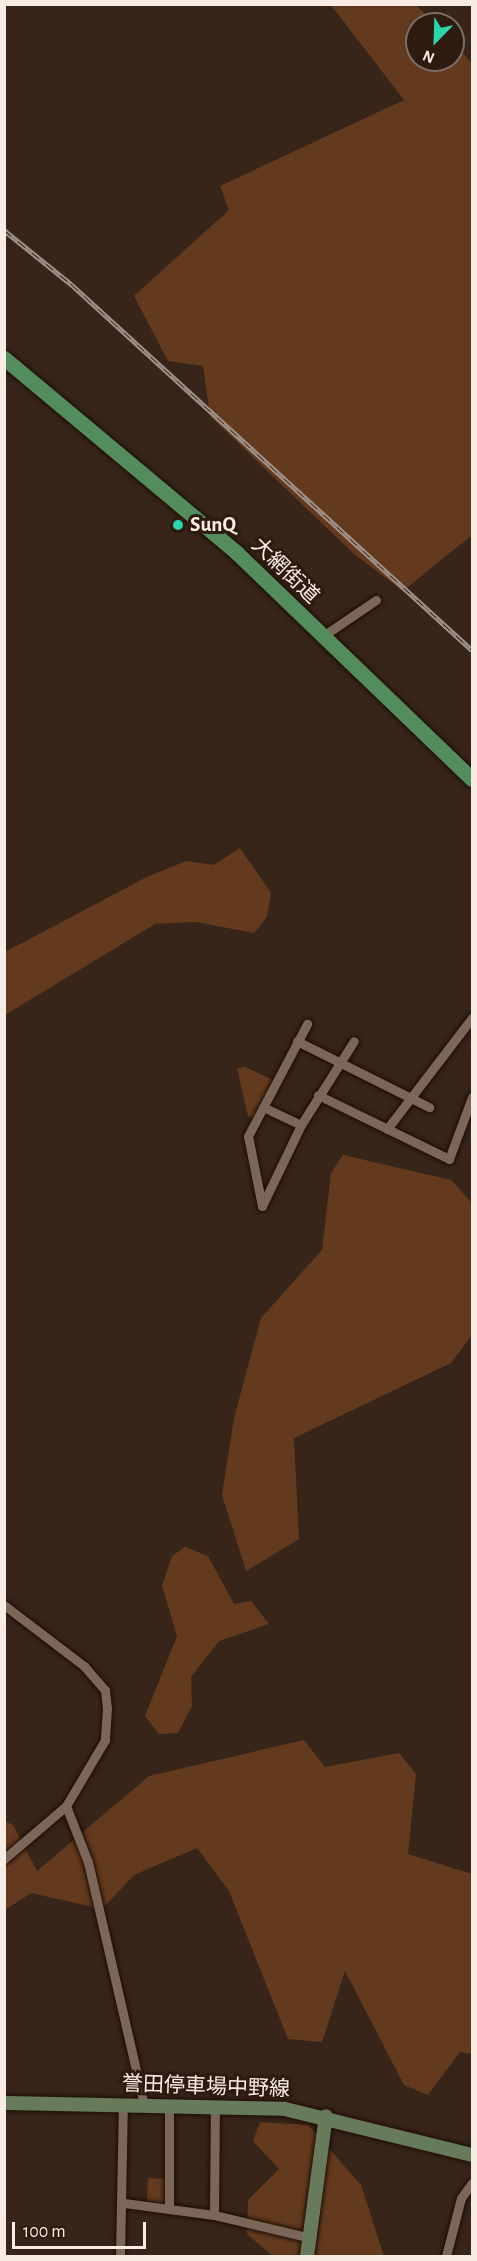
<!DOCTYPE html>
<meta charset="utf-8">
<style>
body{margin:0}
#map{position:relative;width:477px;height:2261px;overflow:hidden;background:#37251a;font-family:"Alegreya Sans","Noto Sans JP",sans-serif}
div>[style]{position:absolute}
[style*='--x']{left:calc(var(--x)*1px);top:calc(var(--y)*1px);width:calc(var(--w)*1px);rotate:calc(var(--a)*1deg)}
.green>*{inset:0;background:#643a1e}
.roads{filter:drop-shadow(0 0 2px #1e0d04) drop-shadow(0 0 2px #1e0d04)}
.street>*{height:9px;margin:-4.5px;padding:0 4.5px;transform-origin:4.5px;border-radius:4.5px;background:#7b6659}
.secondary>*{height:14px;margin:-7px;padding:0 7px;transform-origin:7px;border-radius:7px;background:#677a5c}
.primary>*{height:15px;margin:-7.5px;padding:0 7.5px;transform-origin:7.5px;border-radius:7.5px;background:#538d5e}
.rail>*{height:5px;margin-top:-2.5px;transform-origin:0;background:repeating-linear-gradient(90deg,#2d1b10 0 9px,#a09288 0 18px);box-sizing:border-box;border-block:2px solid #a09288}
.dots>*{width:16px;height:16px;translate:-50% -50%;box-sizing:border-box;border:3px solid #2d1b10;border-radius:50%}
span{translate:-50% -50%;white-space:nowrap;text-align:center;line-height:1.15;-webkit-text-stroke:6px #2d1b10;paint-order:stroke}
.poi-label{font-size:21px;color:#f8ece4;font-weight:700}
.left{translate:0 -50%;text-align:left}
.street-label{font-size:21px;color:#f8ece4}
.frame{position:absolute;inset:0;border:6px solid #f8ece4;pointer-events:none}
.north{position:absolute;left:405px;top:12px;width:60px;height:60px;box-sizing:border-box;background:#2d1b10;border:2px solid #7e6f65;border-radius:50%;rotate:203deg;font-size:16px;font-weight:700;line-height:24px;text-align:center;color:#f8ece4}
.north::after{content:'';display:block;margin:auto;width:21px;height:27px;background:#2dd5ab;clip-path:polygon(50% 0,100% 100%,50% 72%,0 100%)}
.scale{position:absolute;left:12px;top:2222px;width:134px;height:27px;box-sizing:border-box;border:3px solid #f8ece4;border-top:0;padding-left:8px;font-size:18px;line-height:21px;white-space:nowrap;color:#f8ece4;-webkit-text-stroke:4px #2d1b10;paint-order:stroke}
</style>
<div id="map">
<div class="green">
<i style="clip-path:polygon(331px 5px,416px 5px,435px 24px,417px 24px,417px 60px,453px 60px,453px 43px,472px 63px,472px 535px,403px 591px,354px 554px,210px 416px,203px 366px,168px 361px,134px 296px,229px 210px,220px 186px,404px 100px)"></i>
<i style="clip-path:polygon(240px 848px,271px 893px,267px 917px,254px 933px,196px 922px,155px 924px,5px 1015px,5px 952px,145px 878px,186px 861px,214px 865px)"></i>
<i style="clip-path:polygon(245px 1067px,273px 1080px,253px 1118px,248px 1116px,237px 1068px)"></i>
<i style="clip-path:polygon(343px 1155px,451px 1180px,472px 1203px,472px 1335px,451px 1363px,294px 1438px,299px 1539px,246px 1571px,222px 1495px,234px 1418px,261px 1318px,322px 1250px,331px 1173px)"></i>
<i style="clip-path:polygon(185px 1547px,208px 1556px,234px 1604px,251px 1601px,269px 1624px,219px 1641px,191px 1677px,192px 1706px,178px 1733px,159px 1734px,145px 1716px,177px 1636px,162px 1586px,172px 1556px)"></i>
<i style="clip-path:polygon(304px 1740px,325px 1767px,399px 1753px,416px 1774px,408px 1854px,472px 1874px,472px 2054px,460px 2052px,428px 2095px,404px 2085px,345px 1971px,322px 2042px,288px 2039px,229px 1891px,197px 1848px,134px 1875px,102px 1909px,31px 1893px,5px 1910px,4px 1821px,13px 1825px,37px 1871px,149px 1776px)"></i>
<i style="clip-path:polygon(260px 2122px,308px 2125px,361px 2185px,384px 2256px,273px 2256px,247px 2234px,248px 2200px,279px 2169px,253px 2141px)"></i>
<i style="clip-path:polygon(148px 2178px,167px 2179px,167px 2204px,147px 2201px)"></i>
</div>
<div class="roads">
<div class="street">
<i style="--x:323;--y:636;--w:64;--a:-34.2"></i>
<i style="--x:297;--y:1041;--w:148;--a:26.6"></i>
<i style="--x:318;--y:1095;--w:146;--a:26"></i>
<i style="--x:449;--y:1159;--w:66;--a:-69.6"></i>
<i style="--x:263;--y:1107;--w:42;--a:25.3"></i>
<i style="--x:387;--y:1129;--w:140;--a:-52.6"></i>
<i style="--x:262;--y:1206;--w:71;--a:-101.3"></i>
<i style="--x:248;--y:1136;--w:127;--a:-62.2"></i>
<i style="--x:262;--y:1206;--w:90;--a:-64.3"></i>
<i style="--x:301;--y:1125;--w:99;--a:-57.8"></i>
<i style="--x:4;--y:1605;--w:101;--a:37.3"></i>
<i style="--x:84;--y:1666;--w:32;--a:49"></i>
<i style="--x:105;--y:1690;--w:19;--a:84"></i>
<i style="--x:107;--y:1709;--w:31;--a:94"></i>
<i style="--x:105;--y:1740;--w:77;--a:120.6"></i>
<i style="--x:66;--y:1806;--w:82;--a:139.5"></i>
<i style="--x:66;--y:1806;--w:60;--a:68.6"></i>
<i style="--x:88;--y:1862;--w:248;--a:77"></i>
<i style="--x:169;--y:2105;--w:104;--a:90"></i>
<i style="--x:124;--y:2203;--w:91;--a:7.6"></i>
<i style="--x:214;--y:2215;--w:100;--a:13.3"></i>
<i style="--x:214;--y:2215;--w:110;--a:-89.5"></i>
<i style="--x:120;--y:2256;--w:152;--a:-88.9"></i>
<i style="--x:446;--y:2256;--w:60;--a:-75.5"></i>
<i style="--x:461;--y:2198;--w:19;--a:-54"></i>
</div>
<div class="secondary">
<i style="--x:4;--y:2103;--w:281;--a:1.2"></i>
<i style="--x:285;--y:2109;--w:193;--a:13.8"></i>
<i style="--x:307;--y:2256;--w:141;--a:-82.3"></i>
</div>
<div class="primary">
<i style="--x:4;--y:358;--w:304;--a:39.9"></i>
<i style="--x:237;--y:553;--w:326;--a:43.9"></i>
</div>
</div>
<div class="rail">
<i style="--x:4;--y:230;--w:86;--a:38.9"></i>
<i style="--x:71;--y:284;--w:543;--a:42.39"></i>
</div>
<div class="dots">
<i style="left:178px;top:525px;background:#2dd5ab"></i>
</div>
<div class="poi-label">
<span class="left" style="left:190px;top:525px">SunQ</span>
</div>
<div class="street-label">
<span style="left:285px;top:571px;rotate:44deg">大網街道</span>
<span style="left:206px;top:2087px;rotate:2deg">誉田停車場中野線</span>
</div>
<div class="frame"></div>
<div class="north">N</div>
<div class="scale">100 m</div>
</div>
